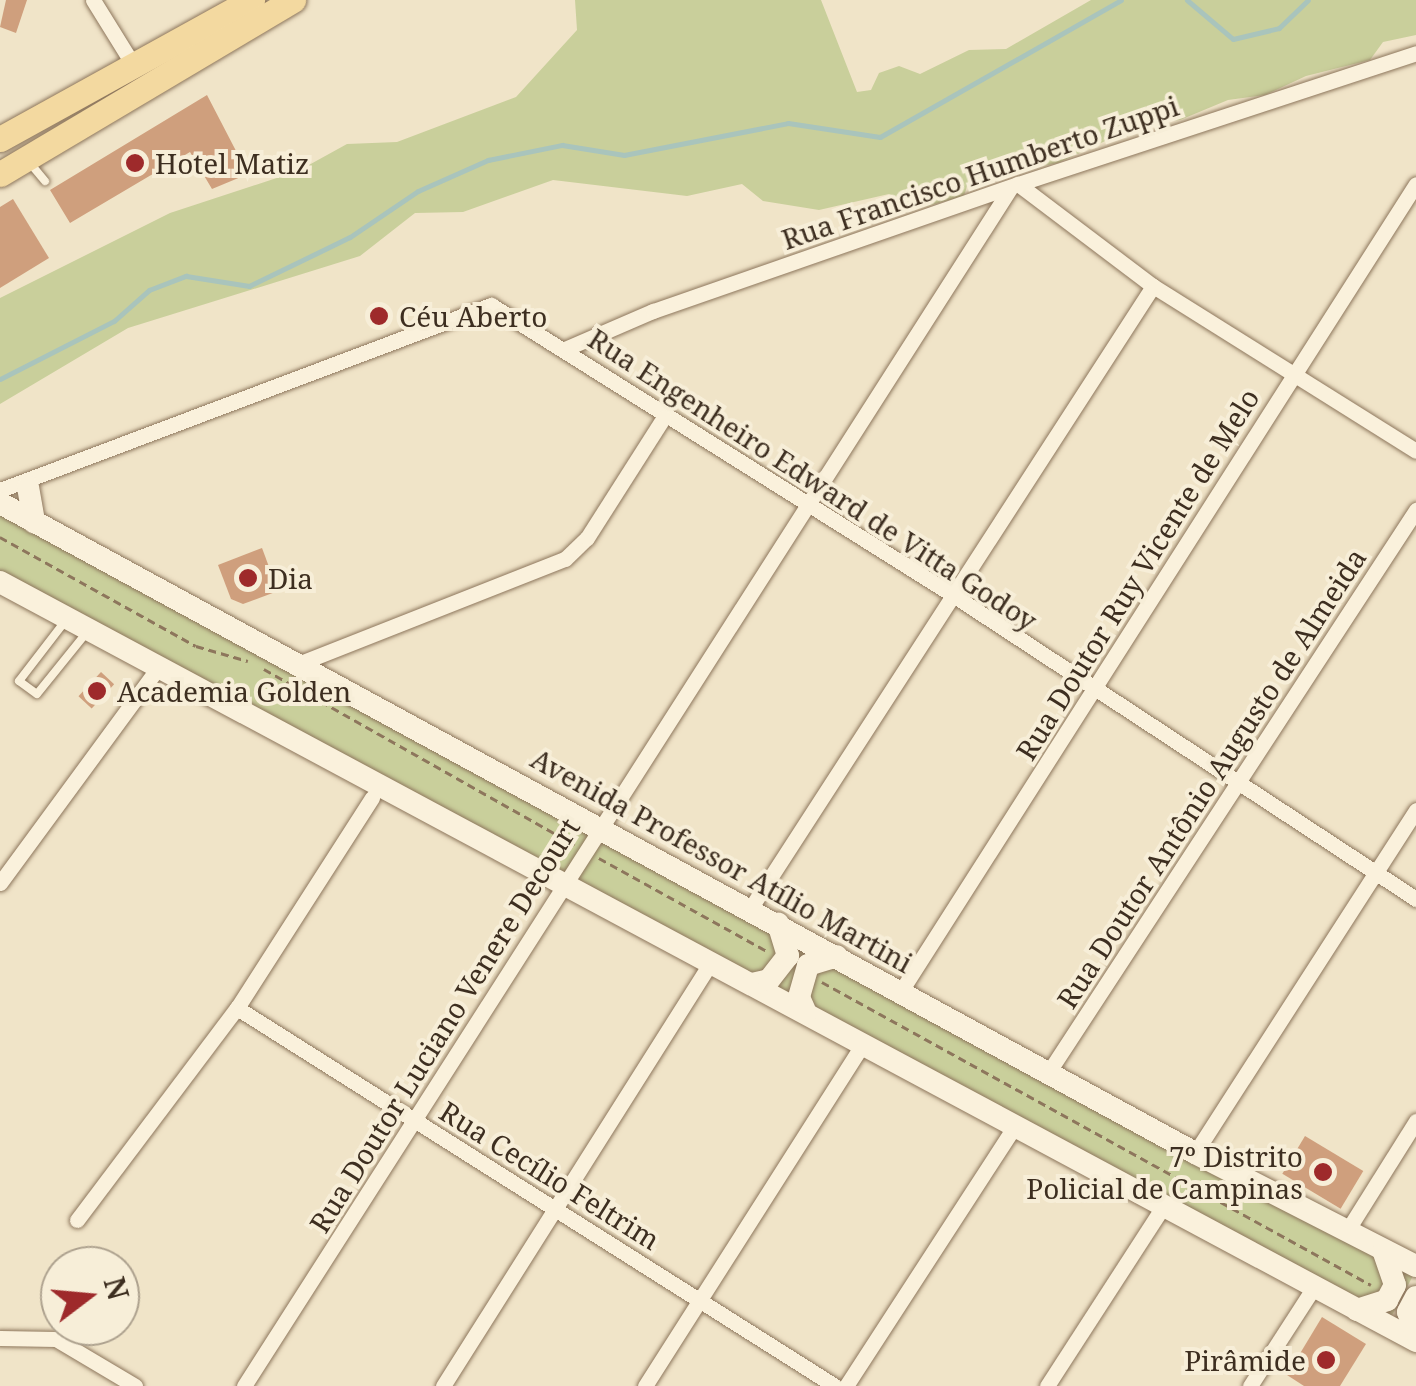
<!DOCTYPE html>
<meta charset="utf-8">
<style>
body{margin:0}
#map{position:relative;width:1416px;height:1386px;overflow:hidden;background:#f0e4c8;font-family:"Noto Serif",serif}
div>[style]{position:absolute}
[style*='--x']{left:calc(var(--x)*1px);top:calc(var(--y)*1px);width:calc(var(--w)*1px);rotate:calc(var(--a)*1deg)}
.green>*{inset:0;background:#c9cf9b;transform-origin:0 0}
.stream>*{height:5px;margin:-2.5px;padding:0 2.5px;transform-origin:2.5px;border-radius:2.5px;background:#a9c4bc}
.building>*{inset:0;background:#cf9f7d;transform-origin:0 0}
.path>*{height:2.5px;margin-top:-1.25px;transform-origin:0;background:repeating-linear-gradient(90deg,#8d765c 0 8px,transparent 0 13px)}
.roads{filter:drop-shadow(0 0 2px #8d765c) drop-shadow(0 0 2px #8d765c)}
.service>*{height:8px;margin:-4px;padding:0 4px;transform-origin:4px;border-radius:4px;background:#faf1dc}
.minor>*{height:15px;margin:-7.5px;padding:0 7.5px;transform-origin:7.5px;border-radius:7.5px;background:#faf1dc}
.secondary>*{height:22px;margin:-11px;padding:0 11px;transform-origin:11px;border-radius:11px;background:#faf1dc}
.primary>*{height:25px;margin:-12.5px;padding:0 12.5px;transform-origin:12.5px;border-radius:12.5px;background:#f3d9a0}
.dots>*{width:28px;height:28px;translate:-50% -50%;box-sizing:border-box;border:5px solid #f7eed8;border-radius:50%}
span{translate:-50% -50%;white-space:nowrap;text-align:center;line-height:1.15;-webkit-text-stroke:8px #f7eed8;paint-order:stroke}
.poi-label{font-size:28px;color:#3d2e20}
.left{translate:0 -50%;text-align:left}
.right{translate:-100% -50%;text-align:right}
.street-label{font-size:28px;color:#3d2e20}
.north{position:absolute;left:40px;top:1246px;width:100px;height:100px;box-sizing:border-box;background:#f7eed8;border:2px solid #ada18e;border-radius:50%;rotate:74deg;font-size:28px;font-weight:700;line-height:40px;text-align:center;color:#3d2e20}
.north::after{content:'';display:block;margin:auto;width:35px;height:45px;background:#9e2a2b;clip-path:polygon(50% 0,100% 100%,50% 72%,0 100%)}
</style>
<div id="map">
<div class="green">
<i style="clip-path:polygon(575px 0,821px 0,857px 92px,871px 90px,879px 73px,899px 66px,920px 74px,969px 50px,1006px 49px,1091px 0,1416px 0,1416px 35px,1383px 42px,1370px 60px,1306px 76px,1265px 95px,1228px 100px,1180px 120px,1144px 123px,1058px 163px,969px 180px,964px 196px,917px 209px,889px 194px,819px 210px,763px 201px,742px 184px,687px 196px,553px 180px,463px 212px,415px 213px,360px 256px,128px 328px,0 404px,0 298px,170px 213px,298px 171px,347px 144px,397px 142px,516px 97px,577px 30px)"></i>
<i style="left:0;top:508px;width:1608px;height:64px;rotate:28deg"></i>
</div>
<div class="stream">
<i style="--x:1187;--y:0;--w:60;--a:40.3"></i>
<i style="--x:1233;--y:39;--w:47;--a:-13.4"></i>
<i style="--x:1279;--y:28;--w:40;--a:-44"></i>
<i style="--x:0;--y:379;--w:128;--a:-27"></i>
<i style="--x:114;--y:321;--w:47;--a:-41.5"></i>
<i style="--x:149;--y:290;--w:40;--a:-21"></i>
<i style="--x:186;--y:276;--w:64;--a:9"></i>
<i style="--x:249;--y:286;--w:112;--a:-25.9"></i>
<i style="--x:350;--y:237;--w:82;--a:-34.1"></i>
<i style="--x:418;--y:191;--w:77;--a:-23.9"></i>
<i style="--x:488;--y:160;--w:76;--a:-11.5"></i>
<i style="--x:562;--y:145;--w:63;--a:9.2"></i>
<i style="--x:624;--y:155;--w:167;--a:-11"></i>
<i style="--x:788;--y:123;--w:93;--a:8.7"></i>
<i style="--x:880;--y:137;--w:277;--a:-29.6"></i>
</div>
<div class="building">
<i style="clip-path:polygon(6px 0,27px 0,16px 33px,0 27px)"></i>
<i style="clip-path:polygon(207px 95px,248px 174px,212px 189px,190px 152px,70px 223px,50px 190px)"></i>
<i style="clip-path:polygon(13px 199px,49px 258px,0 288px,0 207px)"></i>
<i style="clip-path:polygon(262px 548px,278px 591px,243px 604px,231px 599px,218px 565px)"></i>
<i style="left:101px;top:672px;width:18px;height:33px;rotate:43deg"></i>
<i style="left:1305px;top:1136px;width:68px;height:44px;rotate:31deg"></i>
<i style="clip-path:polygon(1322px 1317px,1366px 1344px,1340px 1386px,1304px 1386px,1287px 1375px)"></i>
</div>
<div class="path">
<i style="--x:0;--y:537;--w:224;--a:29.1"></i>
<i style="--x:196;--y:646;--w:54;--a:16.1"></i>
<i style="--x:264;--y:669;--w:357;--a:29.5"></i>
<i style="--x:599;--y:858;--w:192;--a:29"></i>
<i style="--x:822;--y:982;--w:627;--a:28.89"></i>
</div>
<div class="roads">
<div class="service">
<i style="--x:29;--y:162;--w:25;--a:50"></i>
<i style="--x:66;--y:620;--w:77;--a:127.6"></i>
<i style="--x:19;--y:681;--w:22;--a:36"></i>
<i style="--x:37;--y:694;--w:80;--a:-51.1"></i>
</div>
<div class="minor">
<i style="--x:93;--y:0;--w:78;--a:58.2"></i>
<i style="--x:1018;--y:184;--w:169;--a:37.1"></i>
<i style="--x:1153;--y:286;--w:310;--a:32.1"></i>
<i style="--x:565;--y:349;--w:96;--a:-23.4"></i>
<i style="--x:653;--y:311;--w:386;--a:-19.2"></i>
<i style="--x:1018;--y:184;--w:419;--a:-18.2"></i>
<i style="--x:0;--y:490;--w:525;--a:-20.65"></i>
<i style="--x:491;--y:305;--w:545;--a:32.12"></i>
<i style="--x:953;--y:595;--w:554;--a:33.29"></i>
<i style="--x:298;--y:664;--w:287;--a:-21.5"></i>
<i style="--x:565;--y:559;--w:30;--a:-44"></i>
<i style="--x:587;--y:538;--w:143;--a:-57.5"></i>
<i style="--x:0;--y:883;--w:263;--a:-53.7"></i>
<i style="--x:750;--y:909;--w:742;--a:-57.1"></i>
<i style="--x:901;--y:991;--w:957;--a:-57.46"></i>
<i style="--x:237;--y:1008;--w:707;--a:32.3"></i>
<i style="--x:1048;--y:1073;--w:673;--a:-56.83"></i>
<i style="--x:1195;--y:1153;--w:408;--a:-57.2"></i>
<i style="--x:77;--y:1220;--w:266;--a:-53"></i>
<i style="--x:237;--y:1008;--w:250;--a:-57.3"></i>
<i style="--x:1347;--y:1231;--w:130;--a:-57.9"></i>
<i style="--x:0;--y:1338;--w:56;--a:1"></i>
<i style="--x:56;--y:1339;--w:92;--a:30.7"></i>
<i style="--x:244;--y:1386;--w:1423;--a:-57.39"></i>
<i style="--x:443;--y:1386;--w:502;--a:-57.7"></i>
<i style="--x:645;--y:1386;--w:408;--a:-57.5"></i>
<i style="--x:846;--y:1386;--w:312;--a:-57"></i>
<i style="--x:1047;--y:1386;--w:216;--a:-57.1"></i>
<i style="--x:1250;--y:1386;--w:118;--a:-57.1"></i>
</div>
<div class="secondary">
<i style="--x:28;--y:487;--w:36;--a:80"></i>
<i style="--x:0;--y:503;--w:1360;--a:28.54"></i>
<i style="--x:1195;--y:1153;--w:248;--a:27.1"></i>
<i style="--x:0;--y:582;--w:1607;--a:28.19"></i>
<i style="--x:752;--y:984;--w:17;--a:-13"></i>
<i style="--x:769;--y:980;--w:31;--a:-52"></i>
<i style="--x:788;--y:956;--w:34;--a:-107"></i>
<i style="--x:806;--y:1013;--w:17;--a:-114"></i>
<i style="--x:799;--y:997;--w:33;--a:-74"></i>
<i style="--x:808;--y:965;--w:30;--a:-17"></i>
<i style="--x:1416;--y:1297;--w:17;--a:118"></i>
<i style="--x:1408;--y:1312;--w:22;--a:69"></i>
<i style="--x:1357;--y:1310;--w:32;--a:-18"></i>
<i style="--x:1387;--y:1300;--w:17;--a:-62"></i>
<i style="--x:1395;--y:1285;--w:36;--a:-109"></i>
</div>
<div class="primary">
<i style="--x:0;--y:139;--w:288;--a:-28.9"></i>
<i style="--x:0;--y:174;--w:341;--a:-30.7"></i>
</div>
</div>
<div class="dots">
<i style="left:135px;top:163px;background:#9e2a2b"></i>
<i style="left:379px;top:316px;background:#9e2a2b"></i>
<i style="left:248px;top:578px;background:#9e2a2b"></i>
<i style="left:97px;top:691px;background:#9e2a2b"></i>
<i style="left:1323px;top:1172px;background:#9e2a2b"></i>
<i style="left:1326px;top:1360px;background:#9e2a2b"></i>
</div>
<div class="poi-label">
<span class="left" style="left:155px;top:163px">Hotel Matiz</span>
<span class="left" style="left:399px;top:316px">Céu Aberto</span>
<span class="left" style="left:268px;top:578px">Dia</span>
<span class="left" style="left:117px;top:691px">Academia Golden</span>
<span class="right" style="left:1303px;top:1172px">7º Distrito<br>Policial de Campinas</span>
<span class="right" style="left:1306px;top:1360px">Pirâmide</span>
</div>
<div class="street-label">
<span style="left:980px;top:172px;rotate:-19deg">Rua Francisco Humberto Zuppi</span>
<span style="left:813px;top:479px;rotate:33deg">Rua Engenheiro Edward de Vitta Godoy</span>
<span style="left:1137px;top:574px;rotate:-58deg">Rua Doutor Ruy Vicente de Melo</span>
<span style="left:1211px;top:778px;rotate:-57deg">Rua Doutor Antônio Augusto de Almeida</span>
<span style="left:722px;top:860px;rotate:29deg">Avenida Professor Atílio Martini</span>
<span style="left:444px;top:1025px;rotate:-58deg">Rua Doutor Luciano Venere Decourt</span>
<span style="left:550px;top:1175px;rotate:32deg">Rua Cecílio Feltrim</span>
</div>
<div class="north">N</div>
</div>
